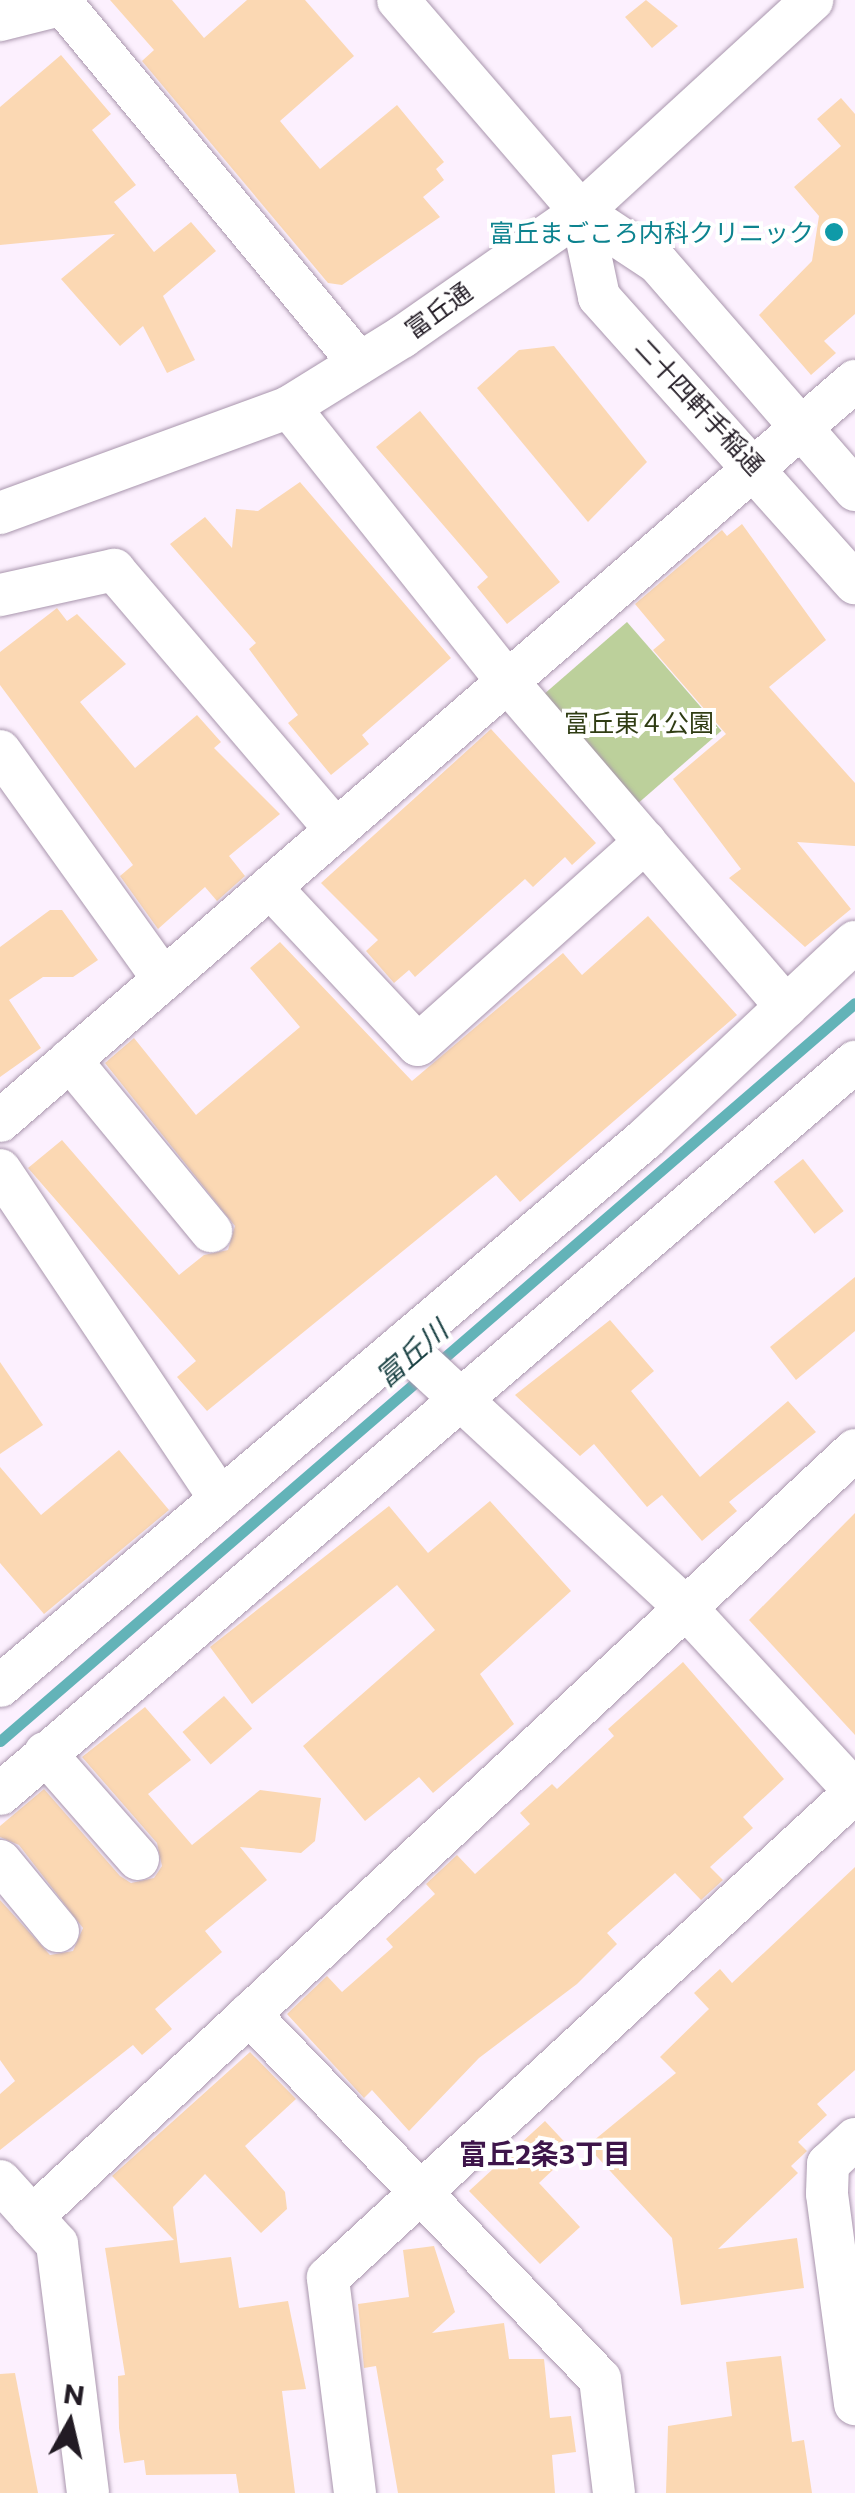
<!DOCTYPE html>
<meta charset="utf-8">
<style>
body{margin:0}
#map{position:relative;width:855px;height:2493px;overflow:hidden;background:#fcf0fe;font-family:Commissioner,"Noto Sans JP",sans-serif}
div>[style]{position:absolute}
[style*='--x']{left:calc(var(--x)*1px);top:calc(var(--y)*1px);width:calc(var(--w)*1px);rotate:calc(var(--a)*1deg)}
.green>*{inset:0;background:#bcd09b;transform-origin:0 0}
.stream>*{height:11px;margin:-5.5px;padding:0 5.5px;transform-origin:5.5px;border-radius:5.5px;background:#63b3b8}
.building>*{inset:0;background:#fbd8b3;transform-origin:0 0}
.roads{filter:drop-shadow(0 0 2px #a996ad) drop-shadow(0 0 2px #a996ad)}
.minor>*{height:42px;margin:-21px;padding:0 21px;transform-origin:21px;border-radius:21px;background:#fff}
.dots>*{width:28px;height:28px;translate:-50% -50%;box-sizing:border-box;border:5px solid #fff;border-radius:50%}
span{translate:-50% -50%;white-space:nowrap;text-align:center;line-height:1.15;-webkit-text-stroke:8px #fff;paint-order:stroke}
.culture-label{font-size:25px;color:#0d838f}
.right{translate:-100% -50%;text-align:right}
.street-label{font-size:25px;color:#221b24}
.park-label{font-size:25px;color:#2f3c13}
.water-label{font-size:28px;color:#1b4244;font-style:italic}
.neighbourhood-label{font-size:28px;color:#3e154a;font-weight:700}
.north{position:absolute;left:20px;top:2373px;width:100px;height:100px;-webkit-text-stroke:8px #fff;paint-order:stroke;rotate:8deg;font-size:28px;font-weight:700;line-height:40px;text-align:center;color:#221b24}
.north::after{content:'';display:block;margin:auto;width:35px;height:45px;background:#221b24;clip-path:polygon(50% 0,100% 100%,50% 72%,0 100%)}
</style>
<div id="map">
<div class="green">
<i style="left:627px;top:622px;width:144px;height:112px;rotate:49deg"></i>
</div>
<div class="stream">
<i style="--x:0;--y:1741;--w:1129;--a:-40.8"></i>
</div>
<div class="building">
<i style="clip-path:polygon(110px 0,172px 0,204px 38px,247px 0,305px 0,354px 56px,280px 121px,320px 169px,397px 105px,444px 162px,436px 169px,444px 180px,423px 197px,440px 217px,342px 285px,328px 283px,142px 61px,154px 50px)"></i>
<i style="clip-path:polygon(646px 0,678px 26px,652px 48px,625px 17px)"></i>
<i style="clip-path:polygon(61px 55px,111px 114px,92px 130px,136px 185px,114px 202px,154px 252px,191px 222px,216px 251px,163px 296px,195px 360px,167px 373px,143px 326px,120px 346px,61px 279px,115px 234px,0 245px,0 107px)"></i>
<i style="clip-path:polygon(841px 98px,855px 114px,855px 314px,824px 341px,836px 353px,811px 375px,759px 315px,812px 261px,819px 216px,794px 187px,841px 146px,817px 119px)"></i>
<i style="clip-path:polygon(554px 346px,647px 462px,588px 522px,477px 388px,519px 350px)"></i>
<i style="clip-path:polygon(420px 411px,560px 582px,507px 624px,477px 587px,488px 577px,376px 447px)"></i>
<i style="clip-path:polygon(300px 482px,451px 658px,362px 735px,369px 744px,331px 775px,288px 723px,298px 715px,249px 649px,256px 643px,170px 544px,205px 517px,232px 548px,236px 509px,258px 511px)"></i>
<i style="clip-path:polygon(742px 524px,826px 640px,769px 687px,855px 783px,855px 846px,797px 842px,851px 909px,805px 947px,729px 878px,741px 869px,673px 779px,726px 734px,653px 650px,665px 640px,635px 604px,722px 530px,727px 536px)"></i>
<i style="clip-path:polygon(57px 608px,67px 621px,77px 614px,126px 664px,80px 702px,135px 768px,197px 715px,221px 742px,214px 748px,280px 814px,229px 856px,245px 876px,217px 901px,205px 887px,158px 929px,120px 876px,133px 865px,0 685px,0 652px)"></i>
<i style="clip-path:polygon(491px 729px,596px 843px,572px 865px,565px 857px,533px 887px,525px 879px,415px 977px,409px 970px,394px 983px,366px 951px,378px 940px,321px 883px)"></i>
<i style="clip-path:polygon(50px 910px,62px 910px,98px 960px,73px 977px,43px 977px,9px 1000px,41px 1048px,0 1077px,0 947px)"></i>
<i style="clip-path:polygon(648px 916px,737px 1015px,520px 1202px,496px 1175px,207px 1411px,177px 1377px,196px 1361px,28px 1168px,62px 1140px,179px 1275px,204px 1255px,228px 1250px,235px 1226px,105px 1063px,134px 1038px,196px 1115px,300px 1027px,250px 968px,280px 942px,412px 1081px,563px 953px,582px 975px)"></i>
<i style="left:803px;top:1159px;width:66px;height:37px;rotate:52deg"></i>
<i style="clip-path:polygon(855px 1277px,855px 1331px,796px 1380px,770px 1347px)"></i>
<i style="clip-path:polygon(610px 1320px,654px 1371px,631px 1391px,700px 1477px,788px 1401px,816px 1432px,729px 1502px,737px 1511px,702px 1541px,662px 1495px,647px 1507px,594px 1444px,580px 1456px,515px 1395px)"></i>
<i style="clip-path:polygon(0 1362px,43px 1425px,0 1454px)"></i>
<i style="clip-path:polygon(119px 1450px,169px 1510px,44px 1614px,0 1563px,0 1467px,41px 1515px)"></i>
<i style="clip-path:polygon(490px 1501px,571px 1591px,480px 1674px,514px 1724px,433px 1793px,419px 1777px,365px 1821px,303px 1746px,435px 1630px,397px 1585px,252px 1704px,210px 1647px,389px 1506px,428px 1553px)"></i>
<i style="clip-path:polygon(855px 1513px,855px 1735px,749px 1620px)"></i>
<i style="clip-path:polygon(683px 1662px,784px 1779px,743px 1817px,753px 1828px,710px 1867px,723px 1880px,701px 1900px,675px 1873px,607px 1933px,617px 1944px,577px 1984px,479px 2058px,409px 2131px,372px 2090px,364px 2098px,287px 2014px,327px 1976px,342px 1992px,393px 1947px,386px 1939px,435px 1894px,426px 1884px,457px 1855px,475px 1874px,530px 1824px,520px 1813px,552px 1784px,557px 1789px,614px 1736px,608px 1729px)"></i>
<i style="left:224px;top:1696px;width:43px;height:55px;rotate:49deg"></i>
<i style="clip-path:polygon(145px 1707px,191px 1760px,148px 1794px,192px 1845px,260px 1790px,321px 1798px,315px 1841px,301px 1853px,240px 1847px,267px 1880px,205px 1931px,222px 1952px,155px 2009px,172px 2029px,142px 2055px,133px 2045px,0 2150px,0 2094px,15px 2081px,0 2060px,0 1900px,50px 1955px,73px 1951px,83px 1928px,19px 1845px,0 1837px,0 1826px,44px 1789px,120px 1876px,131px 1883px,154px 1878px,162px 1866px,157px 1843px,82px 1757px)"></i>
<i style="clip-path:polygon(855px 1867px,855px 2070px,817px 2104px,827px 2115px,798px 2142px,807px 2151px,791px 2166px,798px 2173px,718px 2249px,797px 2238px,804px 2288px,681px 2305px,672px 2238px,587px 2146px,676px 2073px,660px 2057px,709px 2009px,694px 1993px,720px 1969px,732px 1983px)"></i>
<i style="clip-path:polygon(250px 2052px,296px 2099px,245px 2146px,285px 2192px,287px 2209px,261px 2233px,205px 2174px,173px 2207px,180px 2263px,231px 2257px,239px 2308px,288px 2301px,306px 2389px,282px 2391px,295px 2493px,239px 2493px,236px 2474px,146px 2475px,144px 2460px,124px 2463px,119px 2428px,118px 2376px,125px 2375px,105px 2248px,174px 2240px,112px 2176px)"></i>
<i style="clip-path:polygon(545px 2121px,573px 2151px,539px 2183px,580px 2227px,540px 2264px,469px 2191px)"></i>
<i style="clip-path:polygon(434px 2246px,455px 2312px,432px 2333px,504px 2323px,509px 2359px,544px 2359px,550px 2418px,571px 2416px,576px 2452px,552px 2455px,555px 2493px,398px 2493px,376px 2366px,364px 2368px,358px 2304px,409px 2297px,403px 2250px)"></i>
<i style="clip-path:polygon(781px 2356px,792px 2442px,804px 2440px,812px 2493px,666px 2493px,668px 2426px,732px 2416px,726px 2362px)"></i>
<i style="clip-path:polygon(15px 2373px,38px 2493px,0 2493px,0 2374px)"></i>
</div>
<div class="roads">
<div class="minor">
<i style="--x:59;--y:0;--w:471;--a:50.4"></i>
<i style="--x:398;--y:0;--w:280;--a:49.2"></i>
<i style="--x:581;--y:212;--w:92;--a:33.5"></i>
<i style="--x:658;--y:263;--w:301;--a:49"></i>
<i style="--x:0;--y:20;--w:62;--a:-14"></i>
<i style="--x:581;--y:212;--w:87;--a:78"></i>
<i style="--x:599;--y:297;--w:384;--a:48.2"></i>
<i style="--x:289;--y:407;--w:350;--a:51.5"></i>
<i style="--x:507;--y:681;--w:429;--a:49.4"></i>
<i style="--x:0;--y:513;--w:308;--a:-20.1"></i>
<i style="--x:289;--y:407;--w:133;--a:-31.8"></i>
<i style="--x:402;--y:337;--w:218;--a:-34.9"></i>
<i style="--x:581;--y:212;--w:314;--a:-42.5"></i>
<i style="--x:0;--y:595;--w:117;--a:-12.4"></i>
<i style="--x:114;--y:570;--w:342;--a:49.5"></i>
<i style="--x:0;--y:751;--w:280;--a:54.4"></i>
<i style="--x:270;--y:887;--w:216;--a:46.9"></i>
<i style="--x:418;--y:1045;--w:305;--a:-41.8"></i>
<i style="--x:70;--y:1060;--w:222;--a:50.5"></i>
<i style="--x:0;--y:1121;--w:1131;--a:-40.88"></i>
<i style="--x:0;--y:1170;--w:396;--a:56.2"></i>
<i style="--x:402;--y:1345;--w:386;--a:42.8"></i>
<i style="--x:685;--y:1607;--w:251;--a:47.3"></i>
<i style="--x:0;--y:1686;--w:846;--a:-40.3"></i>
<i style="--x:645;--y:1139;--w:288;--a:-43.2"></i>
<i style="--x:45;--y:1753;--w:141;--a:48.7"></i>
<i style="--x:0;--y:1794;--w:1126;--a:-40.57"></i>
<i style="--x:0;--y:1861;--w:91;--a:50.4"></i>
<i style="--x:249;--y:2014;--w:506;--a:46.12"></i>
<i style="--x:600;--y:2379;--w:115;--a:83"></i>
<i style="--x:855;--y:2139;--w:37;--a:137"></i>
<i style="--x:828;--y:2164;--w:30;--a:92"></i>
<i style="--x:827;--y:2194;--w:212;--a:82.4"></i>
<i style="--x:0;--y:2181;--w:85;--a:47.9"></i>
<i style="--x:57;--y:2244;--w:251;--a:82.9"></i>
<i style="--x:32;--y:2217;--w:1125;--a:-42.98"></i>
<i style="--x:355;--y:2493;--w:217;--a:-97.2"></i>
<i style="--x:328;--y:2278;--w:717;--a:-42.68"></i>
</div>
</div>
<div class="dots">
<i style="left:834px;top:232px;background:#0f9aa8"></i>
</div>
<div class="culture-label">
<span class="right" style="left:814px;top:232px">富丘まごころ内科クリニック</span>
</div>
<div class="street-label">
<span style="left:438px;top:310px;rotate:-36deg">富丘通</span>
<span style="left:700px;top:406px;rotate:47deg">二十四軒手稲通</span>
</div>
<div class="park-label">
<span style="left:639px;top:722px">富丘東４公園</span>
</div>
<div class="water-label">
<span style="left:411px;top:1353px;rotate:-41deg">富丘川</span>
</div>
<div class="neighbourhood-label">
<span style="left:545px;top:2153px">富丘2条3丁目</span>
</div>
<div class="north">N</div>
</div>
